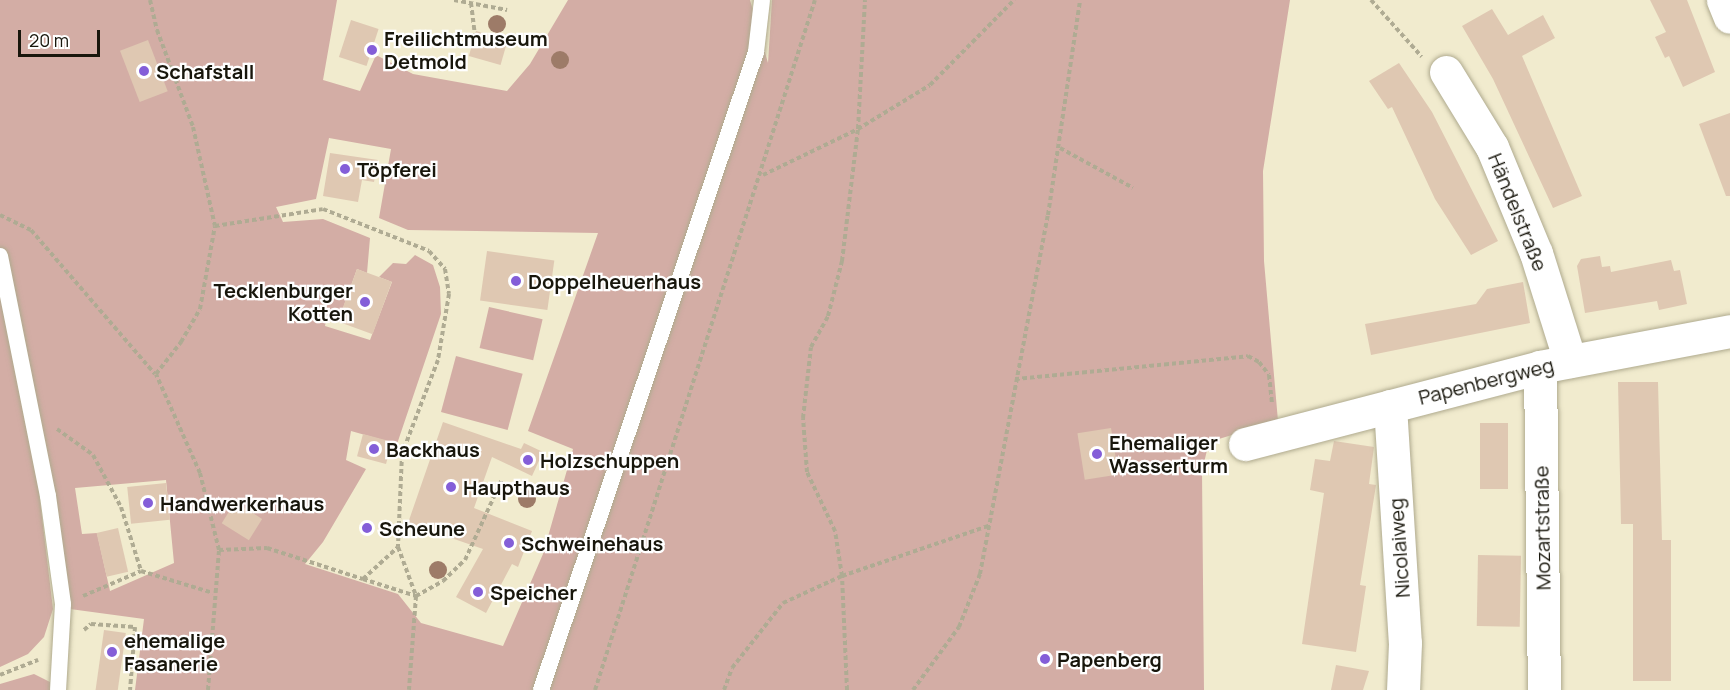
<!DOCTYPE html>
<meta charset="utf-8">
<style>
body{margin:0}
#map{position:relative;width:1730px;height:690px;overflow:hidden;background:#f1ebce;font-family:Manrope,sans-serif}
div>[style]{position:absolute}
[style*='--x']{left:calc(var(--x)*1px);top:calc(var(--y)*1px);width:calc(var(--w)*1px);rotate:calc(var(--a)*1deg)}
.green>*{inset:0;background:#d3ada5;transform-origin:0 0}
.building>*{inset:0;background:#dfc8b2;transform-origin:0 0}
.path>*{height:4px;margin-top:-2px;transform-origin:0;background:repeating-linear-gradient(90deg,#afab93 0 4.5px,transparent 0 7.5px)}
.roads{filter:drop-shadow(0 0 2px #afaa8e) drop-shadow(0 0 2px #afaa8e)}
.lane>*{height:16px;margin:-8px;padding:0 8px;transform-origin:8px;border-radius:8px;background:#fff}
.street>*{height:33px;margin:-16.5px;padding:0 16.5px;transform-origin:16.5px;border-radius:16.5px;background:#fff}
.trees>*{width:18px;height:18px;margin:-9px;border-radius:50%;background:#9d7b68}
.dots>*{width:16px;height:16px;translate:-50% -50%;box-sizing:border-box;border:3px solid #fff;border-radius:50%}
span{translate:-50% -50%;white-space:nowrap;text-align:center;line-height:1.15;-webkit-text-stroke:4.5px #fff;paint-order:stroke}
.poi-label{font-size:20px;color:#18160c;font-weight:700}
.left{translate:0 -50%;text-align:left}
.right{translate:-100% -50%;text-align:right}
.street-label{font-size:20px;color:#18160c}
.scale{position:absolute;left:18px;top:30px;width:82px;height:27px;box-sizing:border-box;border:3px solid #18160c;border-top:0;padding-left:8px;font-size:18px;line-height:21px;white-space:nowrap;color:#18160c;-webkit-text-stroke:4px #fff;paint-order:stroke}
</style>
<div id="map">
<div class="green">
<i style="clip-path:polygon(evenodd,0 0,337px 0,323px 80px,360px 91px,376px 55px,413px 74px,507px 91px,530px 64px,568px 0,750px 0,768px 63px,772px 0,1290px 0,1263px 171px,1264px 261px,1278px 421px,1209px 442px,1202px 471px,1204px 690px,135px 690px,144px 619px,70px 609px,39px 492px,53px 609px,44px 637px,28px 654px,0 667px,0 0,329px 138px,391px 149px,379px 218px,408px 230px,598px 233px,528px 431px,573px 449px,543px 554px,503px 646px,421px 623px,398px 594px,305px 564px,323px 542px,366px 469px,346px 460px,351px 431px,397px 444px,441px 314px,440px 287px,433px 265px,415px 255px,406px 264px,393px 263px,379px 277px,392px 282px,370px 340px,325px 326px,327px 315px,338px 322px,357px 269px,367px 273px,370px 238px,323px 219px,283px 222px,276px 207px,316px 199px,329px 138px,0 0,166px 480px,174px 563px,110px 591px,97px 533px,82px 534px,75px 488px,166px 480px)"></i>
<i style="left:489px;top:307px;width:55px;height:42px;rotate:13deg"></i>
<i style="left:456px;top:356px;width:69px;height:58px;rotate:15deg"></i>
<i style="clip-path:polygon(34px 674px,50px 682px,50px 690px,0 690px,0 684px)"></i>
</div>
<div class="building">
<i style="clip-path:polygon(1650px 0,1687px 0,1715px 72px,1683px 87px,1669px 56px,1665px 58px,1655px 37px,1666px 32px)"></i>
<i style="clip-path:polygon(1492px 9px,1508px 35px,1543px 15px,1555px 38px,1522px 56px,1582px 196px,1553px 208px,1493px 79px,1462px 26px)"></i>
<i style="left:351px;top:20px;width:29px;height:39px;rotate:18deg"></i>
<i style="left:476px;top:31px;width:33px;height:26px;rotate:16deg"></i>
<i style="left:148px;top:40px;width:55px;height:30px;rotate:69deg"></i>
<i style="clip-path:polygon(1399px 63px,1432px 112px,1498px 241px,1471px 255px,1435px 199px,1392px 107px,1388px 109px,1369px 81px)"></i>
<i style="clip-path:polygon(1730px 113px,1730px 196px,1726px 196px,1699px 124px)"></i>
<i style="clip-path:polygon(330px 153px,378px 160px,374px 182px,362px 180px,358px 202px,323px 196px)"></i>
<i style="left:487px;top:251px;width:68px;height:50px;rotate:8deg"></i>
<i style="clip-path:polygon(1600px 256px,1602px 267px,1610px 266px,1611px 272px,1671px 260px,1674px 271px,1680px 270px,1687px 304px,1659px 310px,1657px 301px,1585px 313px,1577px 266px,1581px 259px)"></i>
<i style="left:357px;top:269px;width:37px;height:56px;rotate:20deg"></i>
<i style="clip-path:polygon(1523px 282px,1530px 323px,1371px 355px,1365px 324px,1476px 304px,1487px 289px)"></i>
<i style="clip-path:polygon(1618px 382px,1658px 382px,1662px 540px,1671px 540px,1671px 681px,1633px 681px,1633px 524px,1621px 524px)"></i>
<i style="clip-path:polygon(443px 422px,521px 449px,524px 443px,543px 452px,532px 476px,492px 457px,474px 508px,532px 531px,518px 567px,512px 564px,486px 613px,456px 597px,483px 549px,408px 523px)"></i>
<i style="left:1480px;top:423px;width:28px;height:66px"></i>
<i style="left:1111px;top:428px;width:47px;height:34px;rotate:81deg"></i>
<i style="left:363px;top:434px;width:30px;height:23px;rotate:15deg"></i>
<i style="clip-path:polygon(1334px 441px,1374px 447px,1369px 484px,1376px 485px,1360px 585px,1366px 586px,1356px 652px,1302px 644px,1324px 493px,1310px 490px,1315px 459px,1330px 461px)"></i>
<i style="left:166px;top:483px;width:37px;height:39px;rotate:84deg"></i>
<i style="left:235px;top:502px;width:32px;height:25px;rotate:32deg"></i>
<i style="left:118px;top:528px;width:45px;height:22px;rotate:77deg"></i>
<i style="left:1478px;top:555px;width:43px;height:71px;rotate:1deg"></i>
<i style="left:104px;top:630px;width:22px;height:61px;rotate:8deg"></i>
<i style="clip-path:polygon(1336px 665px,1369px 671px,1363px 690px,1331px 690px)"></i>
</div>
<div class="path">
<i style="--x:150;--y:0;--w:31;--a:77"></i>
<i style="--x:157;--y:30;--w:103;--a:69.6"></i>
<i style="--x:193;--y:127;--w:101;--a:77.5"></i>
<i style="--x:215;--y:226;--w:109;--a:-8.9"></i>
<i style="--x:323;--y:209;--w:114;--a:21.6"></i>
<i style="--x:429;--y:251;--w:24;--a:48"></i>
<i style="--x:445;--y:269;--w:25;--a:81"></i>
<i style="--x:449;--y:294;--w:67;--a:99.5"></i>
<i style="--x:438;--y:360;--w:101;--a:111"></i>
<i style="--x:402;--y:454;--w:93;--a:92.5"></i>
<i style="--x:398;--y:547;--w:52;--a:69.8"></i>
<i style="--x:416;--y:596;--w:94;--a:94.3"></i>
<i style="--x:454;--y:0;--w:54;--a:10.7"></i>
<i style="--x:1371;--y:0;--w:76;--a:48.2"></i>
<i style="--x:471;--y:3;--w:35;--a:83"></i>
<i style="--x:1060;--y:148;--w:83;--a:28.7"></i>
<i style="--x:763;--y:175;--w:106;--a:-25.8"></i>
<i style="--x:858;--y:129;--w:84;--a:-31.4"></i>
<i style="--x:930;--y:85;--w:120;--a:-45.3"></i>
<i style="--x:0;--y:215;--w:34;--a:26"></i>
<i style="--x:31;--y:230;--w:190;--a:49.3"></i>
<i style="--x:1015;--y:379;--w:234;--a:-5.6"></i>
<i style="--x:1248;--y:356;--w:13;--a:29"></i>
<i style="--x:1259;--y:362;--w:16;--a:52"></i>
<i style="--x:1269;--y:375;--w:30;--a:84"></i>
<i style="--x:57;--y:429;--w:44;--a:35.8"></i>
<i style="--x:93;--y:455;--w:59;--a:61.7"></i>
<i style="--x:121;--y:507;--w:67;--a:72.6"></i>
<i style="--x:403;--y:454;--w:22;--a:-16"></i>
<i style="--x:424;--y:448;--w:9;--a:18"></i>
<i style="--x:219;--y:550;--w:48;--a:-2.4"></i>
<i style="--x:267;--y:548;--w:101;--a:17.9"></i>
<i style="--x:363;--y:579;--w:47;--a:-42.4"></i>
<i style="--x:363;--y:579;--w:56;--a:17.8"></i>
<i style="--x:416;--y:596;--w:31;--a:-29"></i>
<i style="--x:443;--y:581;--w:30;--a:-44"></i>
<i style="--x:465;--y:560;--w:89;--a:-65.4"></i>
<i style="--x:83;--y:596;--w:63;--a:-23.3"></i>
<i style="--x:141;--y:571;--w:75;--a:17"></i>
<i style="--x:84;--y:630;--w:9;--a:-41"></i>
<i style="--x:91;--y:624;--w:44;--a:3.9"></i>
<i style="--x:135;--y:627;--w:63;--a:94.5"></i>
<i style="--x:0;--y:675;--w:41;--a:-21.5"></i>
<i style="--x:208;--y:690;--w:140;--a:-85.5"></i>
<i style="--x:219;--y:550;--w:79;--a:-103.9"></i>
<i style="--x:200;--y:473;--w:108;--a:-114"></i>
<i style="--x:156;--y:374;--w:41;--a:-52"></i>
<i style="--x:181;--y:342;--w:38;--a:-60"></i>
<i style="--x:200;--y:309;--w:84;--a:-79.8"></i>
<i style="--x:595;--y:690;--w:724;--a:-72.32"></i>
<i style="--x:724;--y:690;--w:23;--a:-70"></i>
<i style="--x:732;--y:668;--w:83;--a:-51.9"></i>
<i style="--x:783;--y:603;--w:65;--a:-24.6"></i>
<i style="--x:842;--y:576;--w:157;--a:-18.9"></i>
<i style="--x:847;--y:690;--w:114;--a:-92.5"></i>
<i style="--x:842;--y:576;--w:46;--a:-98.8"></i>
<i style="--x:835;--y:531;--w:65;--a:-115.4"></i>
<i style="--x:807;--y:472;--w:54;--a:-94.2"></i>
<i style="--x:803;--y:418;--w:71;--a:-83.6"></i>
<i style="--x:811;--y:347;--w:35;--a:-61"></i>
<i style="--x:828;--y:316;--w:57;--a:-75.7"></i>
<i style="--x:842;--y:261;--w:133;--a:-83.1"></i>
<i style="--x:858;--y:129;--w:129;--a:-86.9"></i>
<i style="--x:913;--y:690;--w:78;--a:-53.9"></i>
<i style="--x:959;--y:627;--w:57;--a:-68.4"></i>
<i style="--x:980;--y:574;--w:365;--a:-79.3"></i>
<i style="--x:1048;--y:215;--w:217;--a:-81.5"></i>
</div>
<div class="roads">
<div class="lane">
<i style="--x:0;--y:256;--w:245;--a:78.7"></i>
<i style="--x:48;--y:496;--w:109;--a:82.1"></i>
<i style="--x:63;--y:604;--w:86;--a:93.3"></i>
<i style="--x:541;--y:690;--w:673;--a:-71.38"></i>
<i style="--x:756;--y:52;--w:52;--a:-83.4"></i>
</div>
<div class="street">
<i style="--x:1723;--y:0;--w:18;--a:68"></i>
<i style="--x:1446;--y:72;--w:88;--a:58.5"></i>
<i style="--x:1492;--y:147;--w:115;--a:67.5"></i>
<i style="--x:1536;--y:253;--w:113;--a:72.5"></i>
<i style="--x:1540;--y:367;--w:323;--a:89.3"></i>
<i style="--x:1390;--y:406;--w:237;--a:86.4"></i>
<i style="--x:1405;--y:643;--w:47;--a:92.4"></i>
<i style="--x:1245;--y:444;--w:305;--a:-14.6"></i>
<i style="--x:1540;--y:367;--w:193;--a:-10.7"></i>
</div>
</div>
<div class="trees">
<i style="left:497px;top:24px"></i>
<i style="left:560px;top:60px"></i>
<i style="left:527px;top:499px"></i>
<i style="left:438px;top:570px"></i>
</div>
<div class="dots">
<i style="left:372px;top:50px;background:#845ed8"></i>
<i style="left:144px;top:71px;background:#845ed8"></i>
<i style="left:345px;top:169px;background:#845ed8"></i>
<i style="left:516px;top:281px;background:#845ed8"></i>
<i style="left:365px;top:302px;background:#845ed8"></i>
<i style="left:374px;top:449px;background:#845ed8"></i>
<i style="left:1097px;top:454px;background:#845ed8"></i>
<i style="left:528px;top:460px;background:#845ed8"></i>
<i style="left:451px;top:487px;background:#845ed8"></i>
<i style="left:148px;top:503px;background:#845ed8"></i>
<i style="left:367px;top:528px;background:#845ed8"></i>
<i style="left:509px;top:543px;background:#845ed8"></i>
<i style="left:478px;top:592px;background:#845ed8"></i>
<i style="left:112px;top:652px;background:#845ed8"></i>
<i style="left:1045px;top:659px;background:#845ed8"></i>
</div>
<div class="poi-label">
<span class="left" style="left:384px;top:50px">Freilichtmuseum<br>Detmold</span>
<span class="left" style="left:156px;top:71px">Schafstall</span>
<span class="left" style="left:357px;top:169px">Töpferei</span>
<span class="left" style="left:528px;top:281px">Doppelheuerhaus</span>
<span class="right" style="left:353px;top:302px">Tecklenburger<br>Kotten</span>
<span class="left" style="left:1109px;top:454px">Ehemaliger<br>Wasserturm</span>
<span class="left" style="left:386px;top:449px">Backhaus</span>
<span class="left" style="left:540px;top:460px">Holzschuppen</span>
<span class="left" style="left:463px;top:487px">Haupthaus</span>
<span class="left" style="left:160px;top:503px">Handwerkerhaus</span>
<span class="left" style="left:379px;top:528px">Scheune</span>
<span class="left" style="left:521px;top:543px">Schweinehaus</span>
<span class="left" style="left:490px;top:592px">Speicher</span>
<span class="left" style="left:124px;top:652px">ehemalige<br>Fasanerie</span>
<span class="left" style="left:1057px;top:659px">Papenberg</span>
</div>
<div class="street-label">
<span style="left:1518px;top:212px;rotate:68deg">Händelstraße</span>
<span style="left:1486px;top:381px;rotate:-14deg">Papenbergweg</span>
<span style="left:1542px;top:528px;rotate:-91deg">Mozartstraße</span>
<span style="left:1399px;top:548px;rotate:-94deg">Nicolaiweg</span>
</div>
<div class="scale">20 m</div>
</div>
